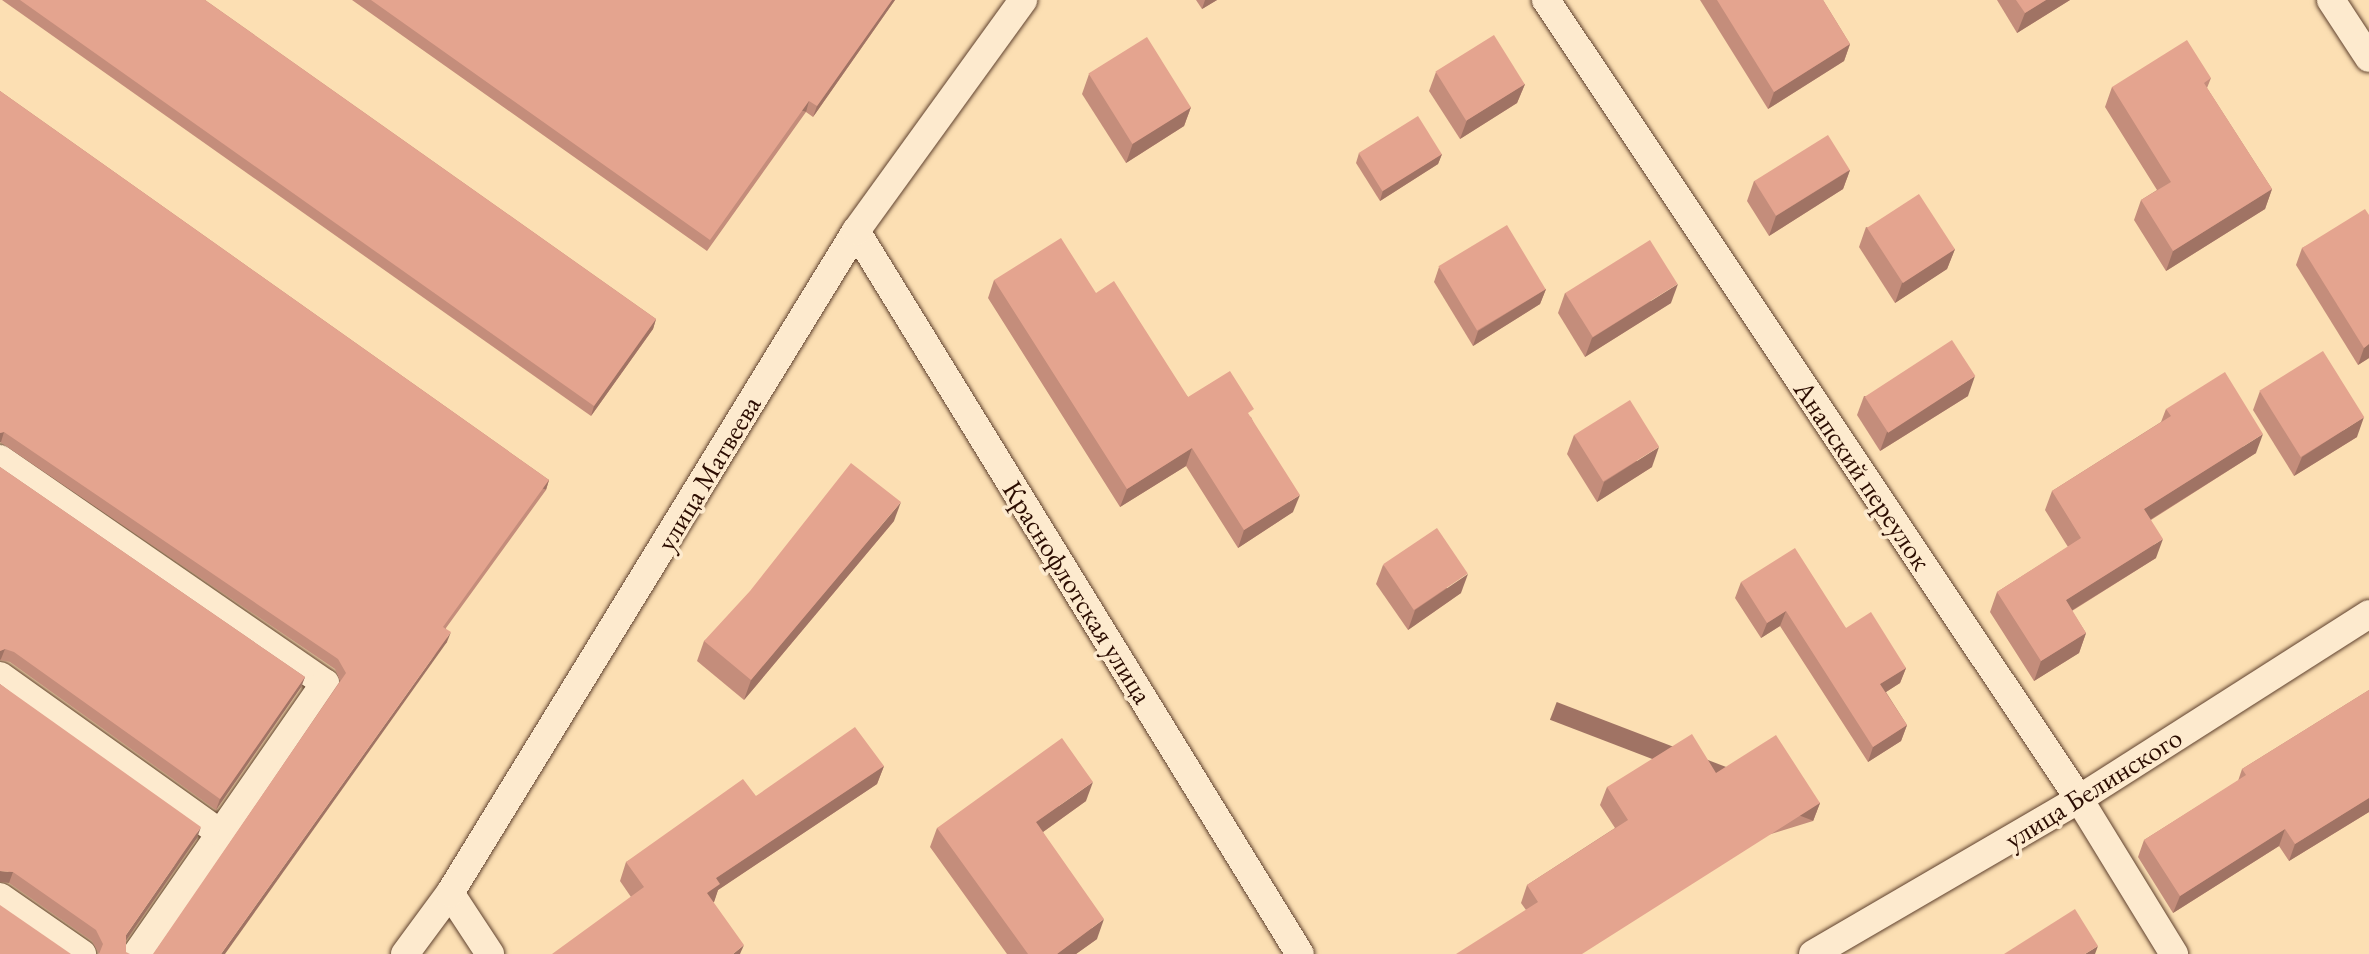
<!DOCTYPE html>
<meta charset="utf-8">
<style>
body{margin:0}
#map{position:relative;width:2369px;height:954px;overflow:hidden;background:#fcdfb3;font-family:"EB Garamond",serif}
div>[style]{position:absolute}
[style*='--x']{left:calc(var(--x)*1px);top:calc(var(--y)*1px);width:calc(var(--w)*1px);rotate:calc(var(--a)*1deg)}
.roads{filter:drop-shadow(0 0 2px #5f412e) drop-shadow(0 0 2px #5f412e)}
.service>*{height:28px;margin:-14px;padding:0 14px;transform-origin:14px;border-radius:14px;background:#fdeace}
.wall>*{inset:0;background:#c48d7b}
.shaded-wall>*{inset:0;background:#a07364;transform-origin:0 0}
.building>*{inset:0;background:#e4a48f;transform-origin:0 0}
span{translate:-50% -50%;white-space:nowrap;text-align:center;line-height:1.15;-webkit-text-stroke:7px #fdeace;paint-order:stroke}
.street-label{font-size:28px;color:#2b0c01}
</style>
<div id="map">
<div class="roads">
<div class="service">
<i style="--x:1546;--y:0;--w:960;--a:56.29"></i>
<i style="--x:2079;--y:799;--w:182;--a:58.5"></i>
<i style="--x:2331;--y:0;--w:69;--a:56.8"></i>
<i style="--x:856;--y:231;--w:848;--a:58.45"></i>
<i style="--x:0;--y:459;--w:395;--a:34.6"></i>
<i style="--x:325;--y:683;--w:330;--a:124.8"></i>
<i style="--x:0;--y:676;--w:270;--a:35.5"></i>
<i style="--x:450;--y:893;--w:73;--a:56.7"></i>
<i style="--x:0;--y:897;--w:100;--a:34.8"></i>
<i style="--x:405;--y:954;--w:76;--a:-53.6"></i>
<i style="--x:450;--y:893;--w:777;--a:-58.48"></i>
<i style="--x:856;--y:231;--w:285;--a:-54.1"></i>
<i style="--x:1813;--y:954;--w:308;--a:-30.2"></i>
<i style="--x:2079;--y:799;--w:344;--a:-32.5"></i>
</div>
</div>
<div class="wall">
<i style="clip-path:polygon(2px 0,205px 0,656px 319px,653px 329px,591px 416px)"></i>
<i style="clip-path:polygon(352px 0,895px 0,813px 117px,806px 112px,707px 251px)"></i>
<i style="clip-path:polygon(1196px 0,1217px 0,1202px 9px)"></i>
<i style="clip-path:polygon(1700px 0,1823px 0,1850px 44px,1844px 61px,1768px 109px)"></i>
<i style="clip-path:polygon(1997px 0,2070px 0,2017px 33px)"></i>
<i style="clip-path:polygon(1436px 72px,1525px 84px,1517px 103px,1460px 139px,1429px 91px)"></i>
<i style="clip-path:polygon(1089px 74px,1191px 107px,1184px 126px,1126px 163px,1082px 94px)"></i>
<i style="clip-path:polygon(2211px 78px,2207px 88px,2272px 189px,2265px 209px,2166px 271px,2134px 220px,2141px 200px,2157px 190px,2105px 107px,2112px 87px)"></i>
<i style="clip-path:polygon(0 91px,549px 480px,546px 490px,446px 628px,447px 642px,155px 953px,340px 681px,335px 669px,0 442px)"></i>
<i style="clip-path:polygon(1359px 153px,1442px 154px,1438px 164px,1380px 201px,1356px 163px)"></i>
<i style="clip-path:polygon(1850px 170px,1843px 189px,1769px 236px,1747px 201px,1754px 181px)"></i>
<i style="clip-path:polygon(2369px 215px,2369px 358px,2358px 365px,2296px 265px,2302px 248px)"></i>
<i style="clip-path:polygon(1866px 227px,1955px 249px,1947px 269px,1895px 303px,1859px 247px)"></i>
<i style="clip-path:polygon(1439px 267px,1546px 289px,1540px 304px,1473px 346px,1434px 282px)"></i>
<i style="clip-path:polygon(994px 280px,1096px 293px,1188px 397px,1251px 417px,1293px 512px,1238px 548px,1186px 466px,1120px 507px,988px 298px)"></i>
<i style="clip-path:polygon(1565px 293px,1671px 303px,1585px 357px,1558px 313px)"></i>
<i style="clip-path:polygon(2260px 391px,2357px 437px,2294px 476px,2253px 410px)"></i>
<i style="clip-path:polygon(1864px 396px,1968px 396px,1880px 451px,1857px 415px)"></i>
<i style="clip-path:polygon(2166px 409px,2256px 453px,2151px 520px,2156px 558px,2072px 611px,2086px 633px,2079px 653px,2034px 681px,1990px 612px,1997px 592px,2068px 547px,2045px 510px,2052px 491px,2161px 422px)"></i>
<i style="clip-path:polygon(1574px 435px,1652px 467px,1597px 502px,1567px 454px)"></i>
<i style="clip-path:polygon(0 467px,305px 677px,301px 687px,216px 810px,10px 662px,0 660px)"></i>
<i style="clip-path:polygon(894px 521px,744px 700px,697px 661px,704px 641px)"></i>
<i style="clip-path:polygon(1383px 565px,1461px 593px,1408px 630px,1376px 584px)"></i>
<i style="clip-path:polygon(1741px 582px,1846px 628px,1906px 668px,1900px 683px,1886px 692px,1907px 725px,1901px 741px,1868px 762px,1780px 626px,1761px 638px,1735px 598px)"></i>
<i style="clip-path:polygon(0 684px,197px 838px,99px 954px,92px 941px,9px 883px)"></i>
<i style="clip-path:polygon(2369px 690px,2369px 812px,2289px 861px,2279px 846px,2173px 913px,2138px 857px,2144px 840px,2238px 781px,2242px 769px)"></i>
<i style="clip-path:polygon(884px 766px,877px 784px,718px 890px,714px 902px,631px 897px,620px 881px,626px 862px,756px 796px)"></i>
<i style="clip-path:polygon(1716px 773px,1820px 803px,1813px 821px,1526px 910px,1521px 903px,1527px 885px,1615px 828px,1600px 805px,1607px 787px)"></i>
<i style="clip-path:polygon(1086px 801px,1043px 832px,1097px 939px,1076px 954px,1007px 954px,930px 847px,937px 828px)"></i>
</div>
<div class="shaded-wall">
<i style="clip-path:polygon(892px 0,895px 0,813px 117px,817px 106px)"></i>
<i style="clip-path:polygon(1205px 0,1217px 0,1202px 9px)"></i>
<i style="clip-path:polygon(2046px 0,2070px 0,2017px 33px,2025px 13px)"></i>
<i style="clip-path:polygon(1850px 44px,1844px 61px,1768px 109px,1774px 92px)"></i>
<i style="clip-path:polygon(1525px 84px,1517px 103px,1460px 139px,1467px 120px)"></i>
<i style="left:809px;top:101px;width:11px;height:171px;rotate:105deg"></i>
<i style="clip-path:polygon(1191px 107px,1184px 126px,1126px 163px,1133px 143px)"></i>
<i style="clip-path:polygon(1442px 154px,1438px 164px,1380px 201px,1383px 190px)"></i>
<i style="clip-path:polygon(1850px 170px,1843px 189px,1769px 236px,1776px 216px)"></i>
<i style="clip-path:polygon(2272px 189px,2265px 209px,2166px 271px,2173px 251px)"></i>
<i style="clip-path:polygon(1955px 249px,1947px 269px,1895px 303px,1902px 283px)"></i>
<i style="clip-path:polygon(1678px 284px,1671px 303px,1585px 357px,1592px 338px)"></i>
<i style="clip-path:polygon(1546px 289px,1540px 304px,1473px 346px,1478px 331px)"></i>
<i style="clip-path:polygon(656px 319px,653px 329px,591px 416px,594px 406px)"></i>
<i style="clip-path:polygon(2369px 344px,2369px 358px,2358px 365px,2364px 348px)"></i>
<i style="clip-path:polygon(1975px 376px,1968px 396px,1880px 451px,1887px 432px)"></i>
<i style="clip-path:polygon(2364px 417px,2357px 437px,2294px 476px,2302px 457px)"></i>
<i style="clip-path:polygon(4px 432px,1px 442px,0 442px,0 433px)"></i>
<i style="clip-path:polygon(2263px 434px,2256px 453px,2137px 528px,2144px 509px)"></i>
<i style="clip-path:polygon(1659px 447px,1652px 467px,1597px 502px,1604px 482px)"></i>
<i style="clip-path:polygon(1192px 448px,1186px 466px,1120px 507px,1127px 489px)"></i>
<i style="left:549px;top:480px;width:10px;height:181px;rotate:107deg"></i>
<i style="clip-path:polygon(1300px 495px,1293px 512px,1238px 548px,1244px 530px)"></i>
<i style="clip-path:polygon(901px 502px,894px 521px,744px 700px,751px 680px)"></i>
<i style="clip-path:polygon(2163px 539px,2156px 558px,2058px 619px,2066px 600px)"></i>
<i style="clip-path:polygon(1468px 574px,1461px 593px,1408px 630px,1415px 610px)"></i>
<i style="clip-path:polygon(1786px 611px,1780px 626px,1761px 638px,1767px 623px)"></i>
<i style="clip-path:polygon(451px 632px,447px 642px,225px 954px,221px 954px)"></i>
<i style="clip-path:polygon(2086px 633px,2079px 653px,2034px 681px,2041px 661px)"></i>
<i style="clip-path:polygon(5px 649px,1px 659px,0 660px,0 651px)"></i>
<i style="clip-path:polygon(1906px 668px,1900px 683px,1875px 699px,1880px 684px)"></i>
<i style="clip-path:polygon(305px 677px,301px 687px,216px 810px,220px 799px)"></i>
<i style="clip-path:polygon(1907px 725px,1901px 741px,1868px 762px,1873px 747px)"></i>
<i style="clip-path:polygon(884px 766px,877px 784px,718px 890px,714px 902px,700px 911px,707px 893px,716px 878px)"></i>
<i style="clip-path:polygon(1093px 782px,1086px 801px,1029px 842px,1036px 822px)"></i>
<i style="clip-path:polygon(2369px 798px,2369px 812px,2289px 861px,2295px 844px)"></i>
<i style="left:1820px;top:803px;width:19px;height:282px;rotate:111deg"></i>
<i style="clip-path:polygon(201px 827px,197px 838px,123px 945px,126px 935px)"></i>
<i style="clip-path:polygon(2285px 829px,2279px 846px,2173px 913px,2180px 896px)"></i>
<i style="clip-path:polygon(0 871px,13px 872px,9px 883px,0 882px)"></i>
<i style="clip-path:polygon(1104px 919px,1097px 939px,1076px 954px,1057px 954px)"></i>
<i style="clip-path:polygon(744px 945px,740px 954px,733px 954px)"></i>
<i style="clip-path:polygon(2098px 946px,2095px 954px,2085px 954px)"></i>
</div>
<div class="building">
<i style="clip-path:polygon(20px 0,205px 0,656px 319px,594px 406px)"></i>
<i style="clip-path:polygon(371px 0,892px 0,817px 106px,809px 101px,710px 240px)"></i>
<i style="clip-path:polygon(1717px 0,1823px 0,1850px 44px,1774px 92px)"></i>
<i style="clip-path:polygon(2016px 0,2046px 0,2025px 13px)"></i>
<i style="left:1494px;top:35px;width:58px;height:69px;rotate:58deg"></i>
<i style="left:1147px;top:37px;width:83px;height:69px;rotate:58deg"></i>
<i style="clip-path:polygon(2187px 40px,2211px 78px,2204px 83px,2272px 189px,2173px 251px,2141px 200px,2171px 182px,2112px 87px)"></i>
<i style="clip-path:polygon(0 91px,549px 480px,443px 627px,451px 632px,221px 954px,153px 954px,346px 673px,338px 659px,4px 432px,0 433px)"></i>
<i style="left:1418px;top:116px;width:45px;height:70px;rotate:58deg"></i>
<i style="left:1828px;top:135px;width:41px;height:87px;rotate:58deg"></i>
<i style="left:1919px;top:194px;width:66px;height:62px;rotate:57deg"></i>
<i style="clip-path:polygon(2365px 209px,2369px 215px,2369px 344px,2364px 348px,2302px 248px)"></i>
<i style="left:1507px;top:225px;width:75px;height:80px;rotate:59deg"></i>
<i style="clip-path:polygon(1061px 238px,1096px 293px,1114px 281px,1188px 397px,1230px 371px,1254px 409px,1248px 413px,1300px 495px,1244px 530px,1192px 448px,1127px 489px,994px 280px)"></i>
<i style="left:1650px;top:240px;width:52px;height:100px;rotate:58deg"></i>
<i style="left:1952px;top:340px;width:43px;height:104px;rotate:57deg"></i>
<i style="left:2323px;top:351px;width:78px;height:75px;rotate:58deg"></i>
<i style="clip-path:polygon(2225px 372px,2263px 434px,2144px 509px,2163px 539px,2066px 600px,2086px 633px,2041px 661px,1997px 592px,2081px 538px,2052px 491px,2171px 416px,2166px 409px)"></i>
<i style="left:1630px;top:400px;width:55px;height:66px;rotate:58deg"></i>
<i style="clip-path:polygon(851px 463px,901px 502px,751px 680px,704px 641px,750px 591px)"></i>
<i style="clip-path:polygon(0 467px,305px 677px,220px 799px,14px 652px,5px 649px,0 651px)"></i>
<i style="left:1437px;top:528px;width:55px;height:65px;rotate:56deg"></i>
<i style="clip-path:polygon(1795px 548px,1846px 628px,1871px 612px,1906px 668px,1880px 684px,1907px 725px,1873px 747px,1786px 611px,1767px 623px,1741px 582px)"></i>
<i style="clip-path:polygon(0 684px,201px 827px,126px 935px,126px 952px,130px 954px,99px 954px,103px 944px,96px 930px,13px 872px,0 871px)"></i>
<i style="clip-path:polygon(2369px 690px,2369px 798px,2295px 844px,2285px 829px,2180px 896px,2144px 840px,2246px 775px,2242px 769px)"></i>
<i style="clip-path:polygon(855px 727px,884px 766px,716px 878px,720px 884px,707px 893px,744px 945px,733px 954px,552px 954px,644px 887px,626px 862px,743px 779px,756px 796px)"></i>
<i style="clip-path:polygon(1692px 734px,1716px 773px,1776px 735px,1820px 803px,1582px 954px,1456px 954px,1538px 902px,1527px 885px,1628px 820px,1607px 787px)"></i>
<i style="clip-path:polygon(1062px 738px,1093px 782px,1036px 822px,1104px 919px,1057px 954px,1028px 954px,937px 828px)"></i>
<i style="clip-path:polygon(0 905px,71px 954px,0 954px)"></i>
<i style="clip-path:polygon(2075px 909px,2098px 946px,2085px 954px,2004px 954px)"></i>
</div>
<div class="street-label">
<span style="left:708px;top:473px;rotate:-59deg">улица Матвеева</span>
<span style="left:1863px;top:475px;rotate:56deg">Анапский переулок</span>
<span style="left:1078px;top:592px;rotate:58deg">Краснофлотская улица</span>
<span style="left:2093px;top:788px;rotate:-32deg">улица Белинского</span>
</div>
</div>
